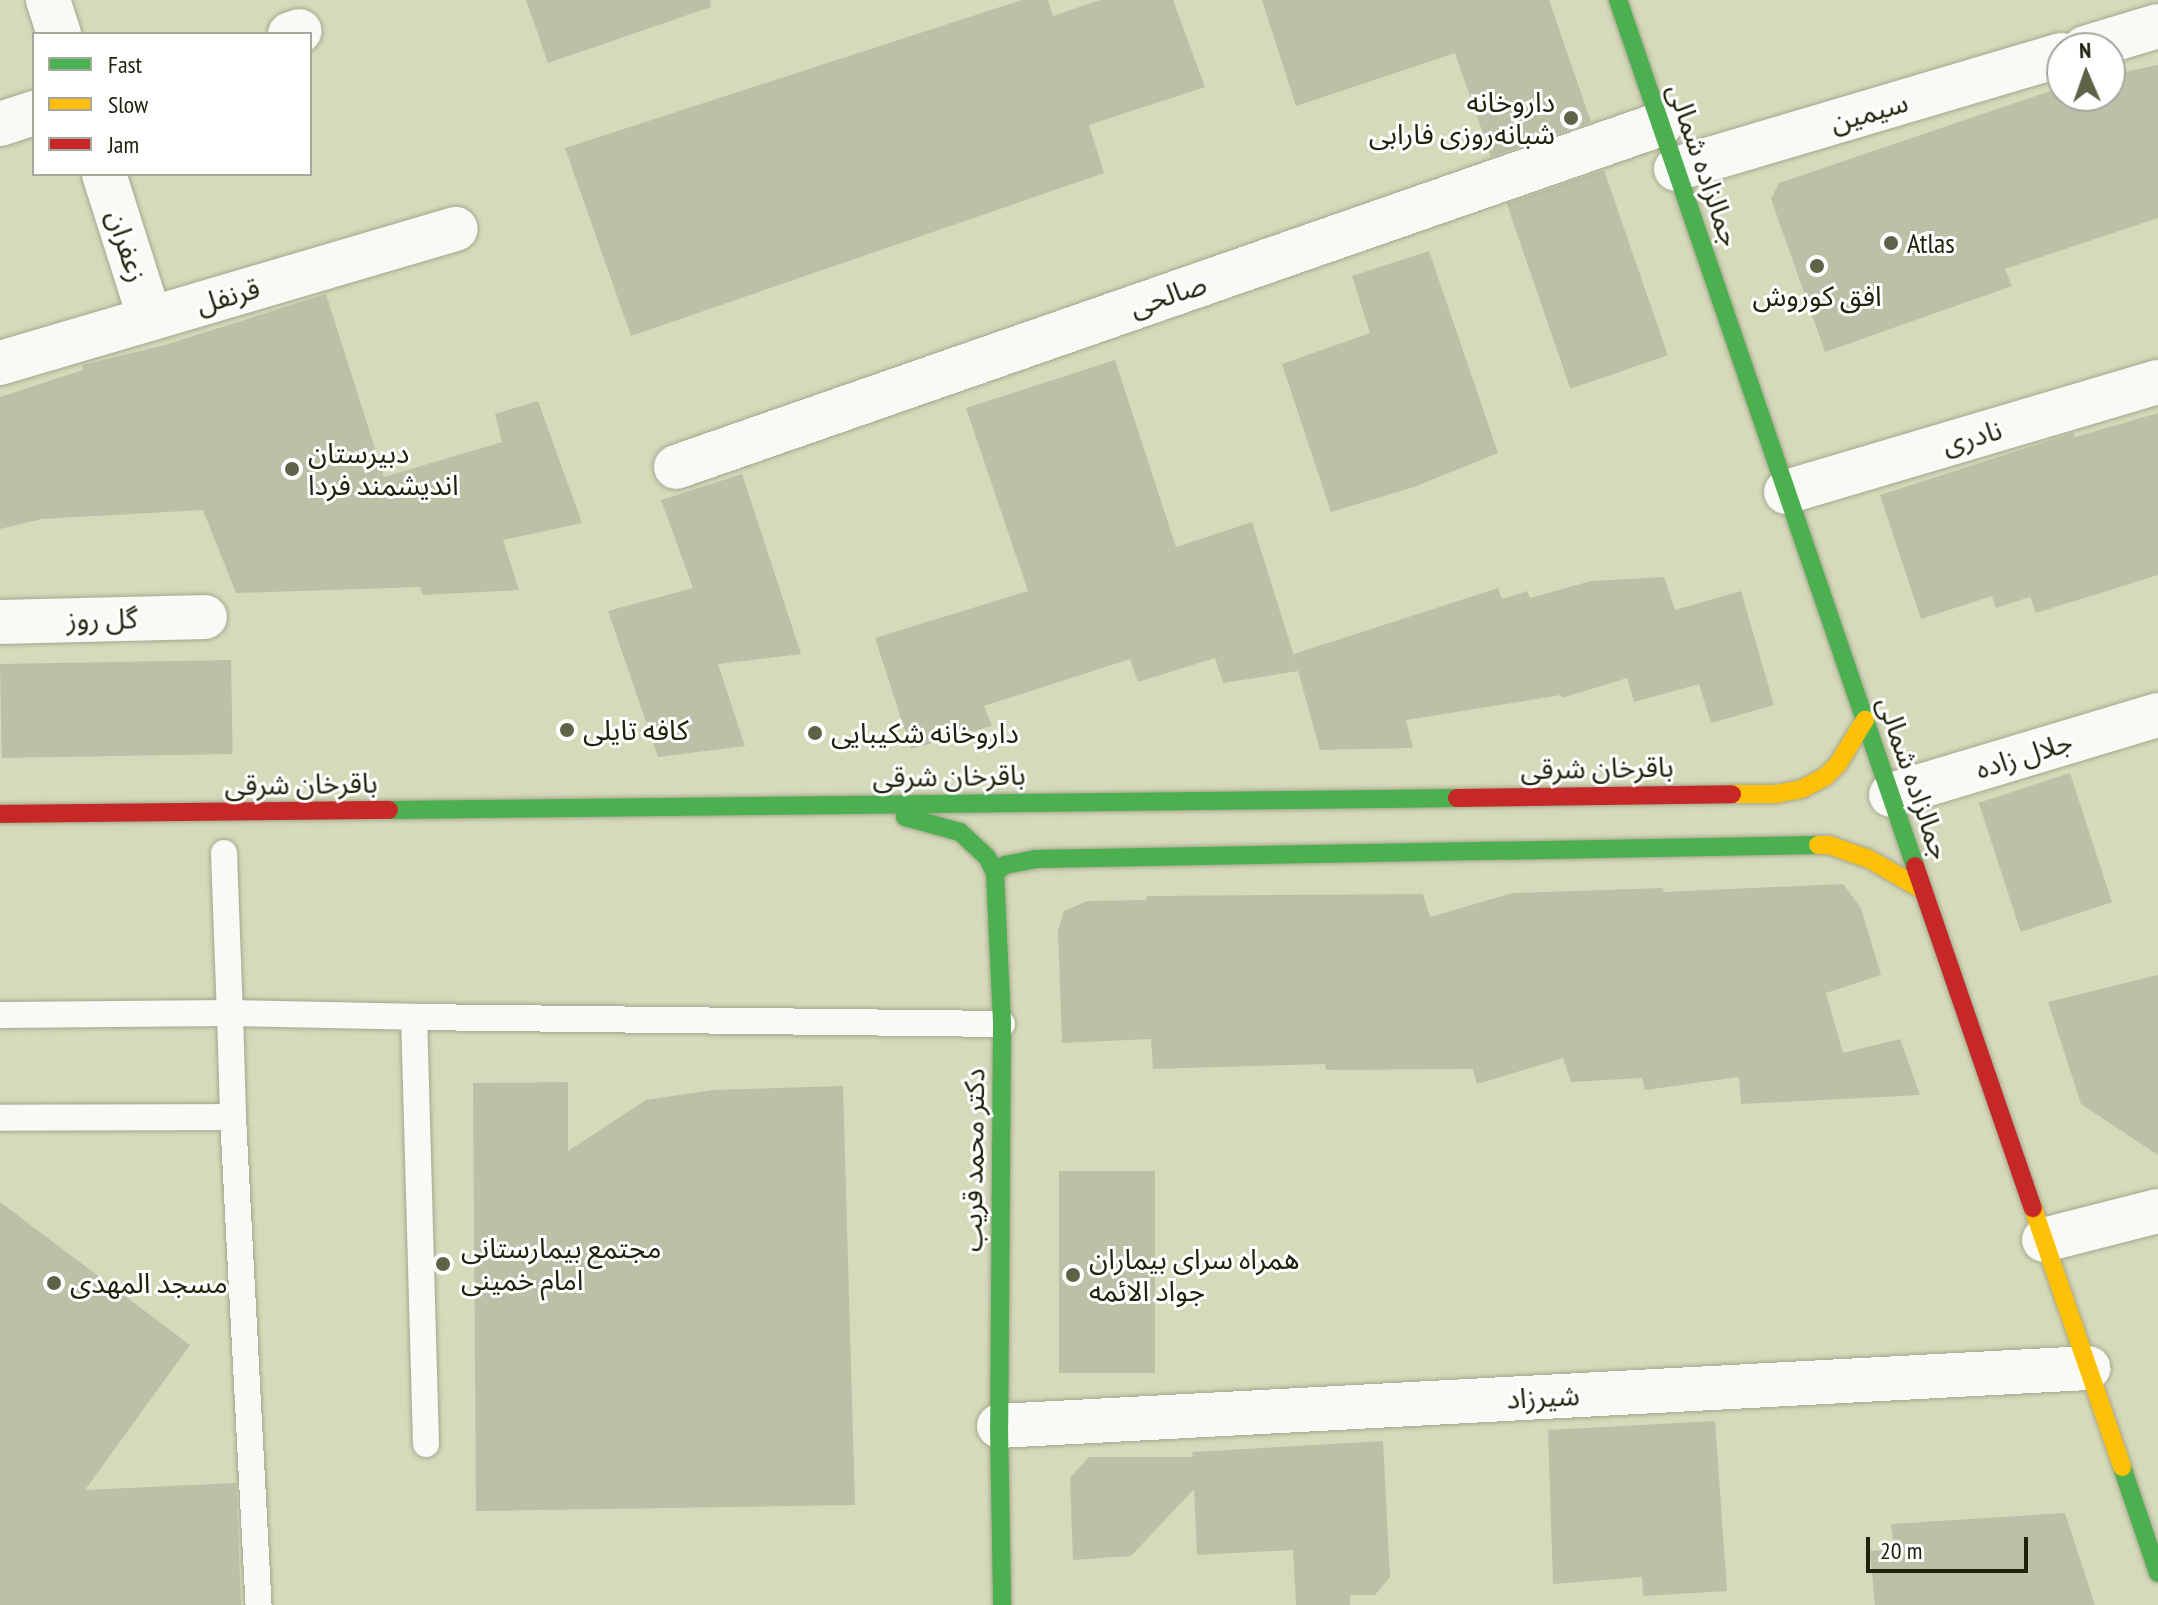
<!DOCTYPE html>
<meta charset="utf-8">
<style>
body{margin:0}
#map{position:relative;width:2158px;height:1605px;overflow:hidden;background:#d6daba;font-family:"PT Sans Narrow","Noto Sans Arabic",sans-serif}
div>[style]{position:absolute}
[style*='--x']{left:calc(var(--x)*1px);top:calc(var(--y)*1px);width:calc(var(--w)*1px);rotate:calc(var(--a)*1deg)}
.building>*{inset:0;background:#bdc0a6;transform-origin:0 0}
.roads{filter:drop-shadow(0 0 2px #a4a78e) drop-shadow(0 0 2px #a4a78e)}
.lane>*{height:26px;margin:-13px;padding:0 13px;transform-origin:13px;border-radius:13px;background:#f9f9f5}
.street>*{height:44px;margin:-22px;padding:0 22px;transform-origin:22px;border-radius:22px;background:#f9f9f5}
.fast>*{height:18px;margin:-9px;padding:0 9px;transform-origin:9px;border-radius:9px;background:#4caf50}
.slow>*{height:18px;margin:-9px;padding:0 9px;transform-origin:9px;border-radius:9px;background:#ffc107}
.jam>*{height:18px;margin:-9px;padding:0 9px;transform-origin:9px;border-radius:9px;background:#c62828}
.dots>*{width:22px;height:22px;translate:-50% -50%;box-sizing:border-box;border:4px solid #fff;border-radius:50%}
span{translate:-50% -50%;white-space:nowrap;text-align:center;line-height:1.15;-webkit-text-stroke:6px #fff;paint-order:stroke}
.poi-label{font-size:28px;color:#20220b}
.right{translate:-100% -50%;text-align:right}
.left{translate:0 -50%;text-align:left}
.street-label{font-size:28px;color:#20220b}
.legend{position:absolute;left:32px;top:32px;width:280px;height:144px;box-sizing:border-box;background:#fff;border:2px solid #a6a79d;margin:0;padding:10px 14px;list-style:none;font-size:24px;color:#20220b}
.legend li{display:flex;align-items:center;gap:16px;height:40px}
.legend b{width:40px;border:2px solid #a6a79d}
.north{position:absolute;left:2046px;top:32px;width:80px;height:80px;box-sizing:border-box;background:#fff;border:2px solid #a6a79d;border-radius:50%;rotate:358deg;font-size:22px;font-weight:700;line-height:32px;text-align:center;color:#20220b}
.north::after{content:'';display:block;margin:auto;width:28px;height:36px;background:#606248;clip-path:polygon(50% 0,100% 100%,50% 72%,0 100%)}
.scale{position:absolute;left:1866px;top:1537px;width:162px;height:36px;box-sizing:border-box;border:4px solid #20220b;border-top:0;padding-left:10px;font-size:24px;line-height:28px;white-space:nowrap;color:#20220b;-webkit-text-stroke:6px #fff;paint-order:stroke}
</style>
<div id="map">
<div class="building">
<i style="clip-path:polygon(526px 0,710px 0,711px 7px,548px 63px)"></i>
<i style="clip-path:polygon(1022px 0,1048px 0,1053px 16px,1100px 0,1173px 0,1205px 87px,1089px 125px,1104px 173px,631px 336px,565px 148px)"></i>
<i style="clip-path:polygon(1262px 0,1549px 0,1591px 122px,1491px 157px,1455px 53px,1296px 106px)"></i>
<i style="clip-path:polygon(2158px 65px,2158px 218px,2005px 269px,2012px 286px,1825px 352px,1771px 199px,1779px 183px,2062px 87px,2062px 96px,2110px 96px,2110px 75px)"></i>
<i style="left:1604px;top:170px;width:196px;height:103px;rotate:71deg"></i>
<i style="clip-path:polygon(1429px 251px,1498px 453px,1414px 487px,1331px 512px,1282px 364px,1370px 333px,1352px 276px)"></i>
<i style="clip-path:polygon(326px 294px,384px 477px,502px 442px,495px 414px,538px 401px,582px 523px,503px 540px,519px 590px,423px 595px,420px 587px,236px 593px,203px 510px,42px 519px,0 529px,0 397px,83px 370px,82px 365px,165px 345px)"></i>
<i style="clip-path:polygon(1115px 360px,1176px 547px,1252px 522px,1296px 662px,1294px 654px,1498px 588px,1502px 599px,1527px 591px,1530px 598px,1591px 581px,1664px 577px,1675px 610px,1741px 591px,1774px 705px,1711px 723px,1699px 684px,1634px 702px,1627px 678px,1562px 698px,1561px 695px,1406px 720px,1413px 748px,1320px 750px,1298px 671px,1223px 683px,1215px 658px,1138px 682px,1130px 659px,984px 706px,992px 726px,911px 749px,875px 638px,1028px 591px,966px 408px)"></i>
<i style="clip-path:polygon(2158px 413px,2158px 575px,2036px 613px,2030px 597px,1996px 608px,1992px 596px,1921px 619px,1880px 495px,2073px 433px,2075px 437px)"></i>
<i style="clip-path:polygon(742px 474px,801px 654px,718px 664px,745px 746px,658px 757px,608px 611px,693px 588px,661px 500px)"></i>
<i style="left:231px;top:660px;width:94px;height:231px;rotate:89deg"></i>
<i style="left:2070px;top:773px;width:136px;height:96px;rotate:72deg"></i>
<i style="clip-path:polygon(1843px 884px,1861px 908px,1881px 975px,1826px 993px,1843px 1053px,1900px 1039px,1920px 1095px,1741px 1104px,1739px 1077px,1645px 1090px,1642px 1078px,1571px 1082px,1563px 1058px,1477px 1084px,1473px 1069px,1326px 1070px,1325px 1064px,1153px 1069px,1151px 1039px,1062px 1043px,1058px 931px,1064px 911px,1087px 901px,1146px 900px,1147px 896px,1423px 894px,1430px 917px,1513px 893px,1663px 888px,1664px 892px)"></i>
<i style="clip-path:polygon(2158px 975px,2158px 1155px,2081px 1104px,2048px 1002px)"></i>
<i style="clip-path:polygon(568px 1082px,568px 1151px,646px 1100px,713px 1090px,843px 1086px,855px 1505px,476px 1511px,473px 1083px)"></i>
<i style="left:1059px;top:1171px;width:96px;height:202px"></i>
<i style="clip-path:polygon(0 1202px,190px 1345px,85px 1490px,236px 1483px,241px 1605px,0 1605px)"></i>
<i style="clip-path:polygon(1715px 1421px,1727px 1591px,1643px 1596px,1642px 1577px,1553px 1584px,1548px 1430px)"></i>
<i style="clip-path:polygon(1383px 1441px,1390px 1577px,1375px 1595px,1350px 1595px,1350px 1605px,1296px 1605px,1293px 1550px,1197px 1555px,1194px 1489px,1131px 1556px,1073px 1560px,1070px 1478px,1089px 1457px,1193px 1457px,1192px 1452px)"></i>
<i style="clip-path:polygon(2065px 1513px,2095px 1605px,1875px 1605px,1870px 1551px,1894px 1549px,1891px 1524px)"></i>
</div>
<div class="roads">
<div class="lane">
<i style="--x:224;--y:853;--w:160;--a:87.9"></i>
<i style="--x:230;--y:1013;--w:184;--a:1.2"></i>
<i style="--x:0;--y:1015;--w:230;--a:-0.5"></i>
<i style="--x:230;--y:1013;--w:104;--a:88.3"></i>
<i style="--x:233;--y:1117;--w:233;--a:179.8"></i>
<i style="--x:233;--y:1117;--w:489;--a:87"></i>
<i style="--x:426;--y:1444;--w:427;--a:-91.6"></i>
<i style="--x:414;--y:1017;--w:588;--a:0.68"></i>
</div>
<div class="street">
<i style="--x:48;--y:0;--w:36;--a:72"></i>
<i style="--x:290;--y:34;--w:10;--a:-17"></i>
<i style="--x:2085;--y:48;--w:76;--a:-16.8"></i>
<i style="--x:0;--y:124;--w:36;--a:-18"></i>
<i style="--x:1676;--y:169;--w:402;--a:-16.5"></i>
<i style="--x:104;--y:174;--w:152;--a:72.4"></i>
<i style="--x:0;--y:363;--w:475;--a:-16.4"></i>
<i style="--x:676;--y:467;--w:1043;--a:-19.2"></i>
<i style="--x:1786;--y:492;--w:388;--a:-16.5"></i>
<i style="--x:0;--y:622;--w:205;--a:-1.4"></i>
<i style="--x:1891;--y:795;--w:279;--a:-16.7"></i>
<i style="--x:2044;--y:1240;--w:118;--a:-14.3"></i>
<i style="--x:999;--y:1426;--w:1091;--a:-3.05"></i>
</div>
<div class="fast">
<i style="--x:1618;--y:0;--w:916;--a:71.07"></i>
<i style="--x:389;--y:810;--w:1068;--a:-0.64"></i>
<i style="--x:905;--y:817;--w:57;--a:15.3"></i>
<i style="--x:960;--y:832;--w:37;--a:43"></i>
<i style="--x:987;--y:857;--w:18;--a:63"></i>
<i style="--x:995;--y:873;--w:151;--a:87.3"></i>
<i style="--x:1002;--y:1024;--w:402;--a:90.4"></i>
<i style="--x:999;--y:1426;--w:179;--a:89"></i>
<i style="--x:995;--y:873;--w:13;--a:-39"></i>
<i style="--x:1005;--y:865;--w:31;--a:-11"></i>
<i style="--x:1035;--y:859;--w:783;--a:-1.02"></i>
<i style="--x:2122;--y:1467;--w:112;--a:71.2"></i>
</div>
<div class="slow">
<i style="--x:1732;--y:794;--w:44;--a:0"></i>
<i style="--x:1776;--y:794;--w:26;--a:-11"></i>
<i style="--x:1802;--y:789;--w:26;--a:-28"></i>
<i style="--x:1825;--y:777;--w:18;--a:-45"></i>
<i style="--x:1838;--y:764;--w:52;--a:-58.5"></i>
<i style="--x:1818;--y:845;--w:11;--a:0"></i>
<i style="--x:1829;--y:845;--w:42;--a:19.3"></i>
<i style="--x:1869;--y:859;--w:62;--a:29.9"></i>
<i style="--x:2033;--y:1208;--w:274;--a:71"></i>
</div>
<div class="jam">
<i style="--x:1457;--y:798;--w:275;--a:-0.8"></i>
<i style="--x:0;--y:814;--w:389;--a:-0.6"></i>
<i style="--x:1915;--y:866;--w:362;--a:71"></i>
</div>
</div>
<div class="dots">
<i style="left:1571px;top:118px;background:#606248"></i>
<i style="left:1891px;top:243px;background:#606248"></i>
<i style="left:1817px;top:266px;background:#606248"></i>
<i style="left:292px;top:469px;background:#606248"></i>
<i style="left:567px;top:730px;background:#606248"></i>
<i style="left:815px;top:733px;background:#606248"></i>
<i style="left:443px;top:1264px;background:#606248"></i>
<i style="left:1073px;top:1275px;background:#606248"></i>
<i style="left:54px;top:1283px;background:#606248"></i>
</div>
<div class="poi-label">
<span class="right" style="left:1555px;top:118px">داروخانه<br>شبانه‌روزی فارابی</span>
<span class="left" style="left:1907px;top:243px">Atlas</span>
<span style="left:1817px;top:296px">افق کوروش</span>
<span class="left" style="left:308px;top:469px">دبیرستان<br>اندیشمند فردا</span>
<span class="left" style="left:583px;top:730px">کافه تایلی</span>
<span class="left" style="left:831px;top:733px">داروخانه شکیبایی</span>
<span class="left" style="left:461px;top:1264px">مجتمع بیمارستانی<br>امام خمینی</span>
<span class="left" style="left:1089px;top:1275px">همراه سرای بیماران<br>جواد الائمه</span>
<span class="left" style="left:70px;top:1283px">مسجد المهدی</span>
</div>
<div class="street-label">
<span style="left:1869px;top:112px;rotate:-16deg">سیمین</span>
<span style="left:1704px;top:165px;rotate:71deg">جمالزاده شمالی</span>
<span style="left:127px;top:246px;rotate:72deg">زعفران</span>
<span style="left:1168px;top:295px;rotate:-19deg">صالحی</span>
<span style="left:228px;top:296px;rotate:-16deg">قرنفل</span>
<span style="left:1972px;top:437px;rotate:-16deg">نادری</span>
<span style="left:102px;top:619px;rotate:-1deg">گل روز</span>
<span style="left:2024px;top:755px;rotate:-17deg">جلال زاده</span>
<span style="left:1597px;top:768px;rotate:-1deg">باقرخان شرقی</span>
<span style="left:949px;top:776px;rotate:-1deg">باقرخان شرقی</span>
<span style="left:1914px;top:778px;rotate:71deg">جمالزاده شمالی</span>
<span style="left:301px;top:784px;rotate:-1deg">باقرخان شرقی</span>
<span style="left:973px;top:1160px;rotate:-89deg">دکتر محمد قریب</span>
<span style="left:1543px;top:1397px;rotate:-3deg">شیرزاد</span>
</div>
<ul class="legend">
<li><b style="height:10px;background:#4caf50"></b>Fast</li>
<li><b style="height:10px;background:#ffc107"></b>Slow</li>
<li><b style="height:10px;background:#c62828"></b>Jam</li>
</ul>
<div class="north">N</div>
<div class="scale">20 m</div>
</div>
